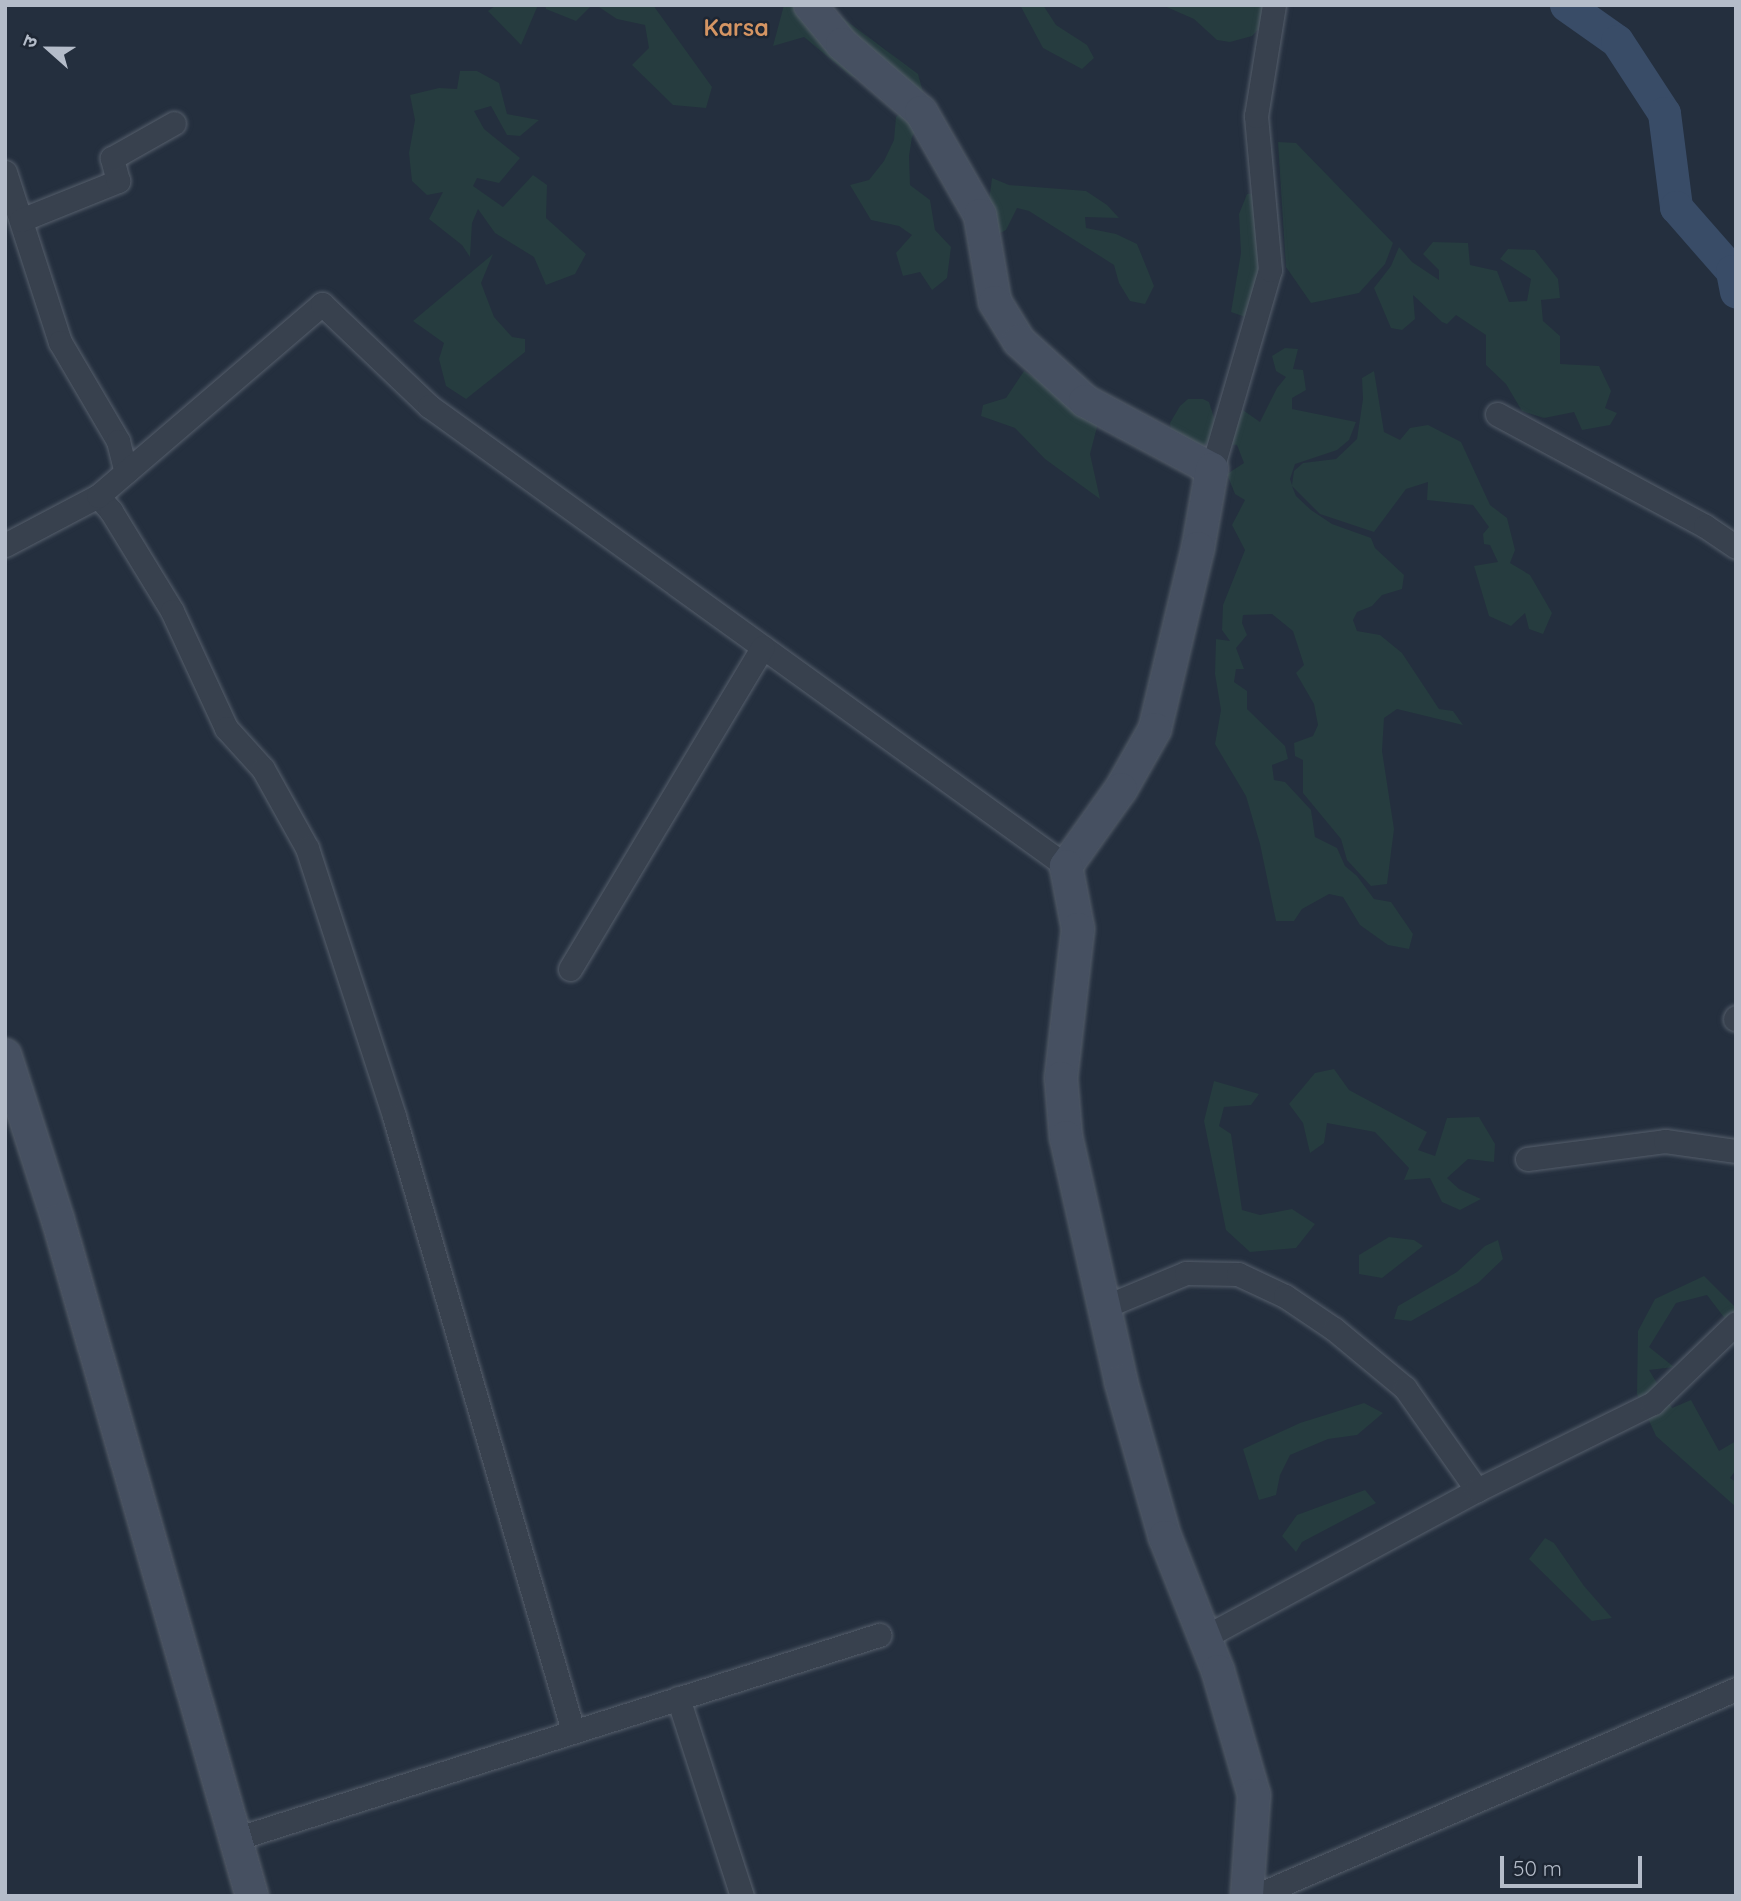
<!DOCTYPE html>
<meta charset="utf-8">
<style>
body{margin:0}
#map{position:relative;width:1741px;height:1901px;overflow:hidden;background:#242f3e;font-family:Quicksand,"Noto Sans Devanagari",sans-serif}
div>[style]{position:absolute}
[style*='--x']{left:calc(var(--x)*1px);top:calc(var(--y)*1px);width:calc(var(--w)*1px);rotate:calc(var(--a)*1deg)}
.green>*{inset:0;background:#263c3f}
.river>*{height:33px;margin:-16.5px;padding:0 16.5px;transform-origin:16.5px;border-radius:16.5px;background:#394c67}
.roads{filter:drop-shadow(0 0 2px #565f6c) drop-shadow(0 0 2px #565f6c)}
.street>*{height:23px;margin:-11.5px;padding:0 11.5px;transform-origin:11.5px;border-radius:11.5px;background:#38414e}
.secondary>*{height:32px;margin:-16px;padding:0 16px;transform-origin:16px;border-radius:16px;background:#465061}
span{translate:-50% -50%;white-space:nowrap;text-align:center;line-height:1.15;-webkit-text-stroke:5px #1d2633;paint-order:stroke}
.quarter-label{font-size:23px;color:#d59563;font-weight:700}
.frame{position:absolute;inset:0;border:7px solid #b4bcc9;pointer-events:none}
.north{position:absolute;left:14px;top:14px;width:70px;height:70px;-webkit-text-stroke:5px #1d2633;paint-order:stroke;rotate:291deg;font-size:19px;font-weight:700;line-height:28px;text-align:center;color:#b4bcc9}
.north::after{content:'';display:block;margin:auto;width:24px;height:32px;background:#b4bcc9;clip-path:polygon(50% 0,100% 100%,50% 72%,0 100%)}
.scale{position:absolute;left:1500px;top:1856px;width:142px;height:32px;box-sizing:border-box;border:4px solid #b4bcc9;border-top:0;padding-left:9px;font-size:21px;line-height:24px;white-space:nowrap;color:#b4bcc9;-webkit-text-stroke:5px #1d2633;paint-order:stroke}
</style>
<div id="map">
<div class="green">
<i style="clip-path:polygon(496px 5px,538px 5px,521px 45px,488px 11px)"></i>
<i style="clip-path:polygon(545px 5px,592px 5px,576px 21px,546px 9px)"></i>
<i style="clip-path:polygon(596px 5px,653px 5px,712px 87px,706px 108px,673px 105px,632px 65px,649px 48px,645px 25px,617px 19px)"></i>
<i style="clip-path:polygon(784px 5px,825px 5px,918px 74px,928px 110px,912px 137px,909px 156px,910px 185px,930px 200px,935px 230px,951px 247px,947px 278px,932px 290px,920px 272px,903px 276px,896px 253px,912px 235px,899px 226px,871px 220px,850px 185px,869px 180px,884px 161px,894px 140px,896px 117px,915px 102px,908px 96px,851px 76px,804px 37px,773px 46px)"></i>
<i style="clip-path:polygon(1020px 5px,1043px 5px,1056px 25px,1087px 45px,1094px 58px,1082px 69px,1043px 48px)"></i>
<i style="clip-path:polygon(1162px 5px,1268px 5px,1267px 20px,1252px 36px,1230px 42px,1217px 40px,1194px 19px)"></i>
<i style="clip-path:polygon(460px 71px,477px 71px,499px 83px,507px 114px,539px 120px,520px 136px,507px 135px,491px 106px,474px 111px,484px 129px,520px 158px,499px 183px,477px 178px,473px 186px,503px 207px,533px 175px,547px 185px,546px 218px,586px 254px,575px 274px,546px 285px,534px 257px,495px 233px,478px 209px,472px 223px,470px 257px,462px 245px,429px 219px,443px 192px,427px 195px,412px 181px,409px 153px,415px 120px,410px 95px,439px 88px,457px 89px)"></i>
<i style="clip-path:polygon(1278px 142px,1296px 143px,1393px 243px,1385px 264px,1359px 293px,1311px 303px,1286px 267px)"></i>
<i style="clip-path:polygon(992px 178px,1009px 185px,1086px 191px,1107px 205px,1119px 218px,1085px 217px,1086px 228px,1116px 234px,1137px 244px,1154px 286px,1145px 304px,1130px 301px,1119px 283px,1114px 265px,1029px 211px,1017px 208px,1006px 230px,996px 235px,988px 210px)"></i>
<i style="clip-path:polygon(1259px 193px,1265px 272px,1251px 319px,1231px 312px,1241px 253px,1239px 214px,1247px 194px)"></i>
<i style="clip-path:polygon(1433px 242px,1468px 243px,1470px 265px,1497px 271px,1509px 302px,1527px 301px,1531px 279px,1500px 259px,1508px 249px,1535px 250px,1558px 279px,1560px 298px,1541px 300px,1543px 321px,1560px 336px,1560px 364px,1599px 366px,1611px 391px,1605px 408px,1617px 413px,1610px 425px,1582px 430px,1574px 412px,1544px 418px,1522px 411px,1506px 384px,1486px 365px,1486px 335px,1456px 315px,1447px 324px,1442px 322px,1413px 295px,1415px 319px,1402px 330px,1391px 328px,1374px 288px,1391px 266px,1399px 247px,1412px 262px,1439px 280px,1439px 270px,1423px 254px)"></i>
<i style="clip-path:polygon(493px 254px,481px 283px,494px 317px,512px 337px,525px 339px,525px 352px,466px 399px,446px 386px,439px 359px,444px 343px,413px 321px)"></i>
<i style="clip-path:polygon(1285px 348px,1298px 349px,1293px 369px,1303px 370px,1306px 390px,1292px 398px,1292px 409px,1356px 422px,1349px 440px,1337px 450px,1295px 464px,1290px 479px,1292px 485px,1294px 471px,1303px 463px,1336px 459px,1357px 439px,1363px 399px,1362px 378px,1374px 371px,1384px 432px,1400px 440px,1410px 428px,1428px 425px,1461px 442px,1490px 505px,1507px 518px,1515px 550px,1510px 563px,1530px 575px,1552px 613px,1543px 634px,1529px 629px,1525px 613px,1511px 626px,1489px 616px,1474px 566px,1498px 562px,1490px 545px,1484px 544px,1483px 534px,1489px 527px,1473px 505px,1427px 500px,1428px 482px,1406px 489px,1374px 532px,1320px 514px,1292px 486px,1296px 496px,1311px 510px,1332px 524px,1371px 538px,1375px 548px,1404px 575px,1402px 589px,1382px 595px,1372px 606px,1357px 612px,1353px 620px,1357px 631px,1380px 635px,1402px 653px,1439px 709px,1453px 711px,1463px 725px,1397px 709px,1384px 718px,1382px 751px,1394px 829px,1387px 884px,1371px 886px,1347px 860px,1341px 839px,1303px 793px,1303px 760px,1295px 756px,1294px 743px,1313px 736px,1318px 725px,1314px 704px,1296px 673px,1304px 665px,1293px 631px,1272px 614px,1243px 615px,1242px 623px,1247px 635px,1236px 648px,1244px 669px,1236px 669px,1234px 682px,1247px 691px,1247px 709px,1285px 746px,1288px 759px,1272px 765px,1274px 780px,1285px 782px,1311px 810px,1315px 837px,1337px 848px,1345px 866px,1357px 876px,1374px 899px,1391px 902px,1413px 934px,1409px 949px,1388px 945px,1360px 925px,1343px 897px,1329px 894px,1302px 909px,1294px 921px,1276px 921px,1260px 844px,1246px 796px,1215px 744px,1221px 710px,1215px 674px,1216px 639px,1230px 641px,1222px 630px,1223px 605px,1245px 550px,1232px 525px,1245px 500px,1235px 494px,1227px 474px,1244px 463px,1237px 445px,1209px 442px,1197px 450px,1173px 442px,1170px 423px,1180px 406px,1188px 399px,1203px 399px,1209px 402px,1217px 427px,1240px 408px,1260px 422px,1277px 388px,1286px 377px,1276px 371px,1272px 356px)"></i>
<i style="clip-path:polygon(1024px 371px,1071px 400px,1098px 423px,1090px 454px,1100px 499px,1045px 459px,1015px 428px,981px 416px,983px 405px,1006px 398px)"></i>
<i style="clip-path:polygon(1334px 1069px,1349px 1090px,1427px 1132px,1418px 1150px,1435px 1156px,1447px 1118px,1479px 1117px,1495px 1144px,1494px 1162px,1468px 1159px,1447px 1178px,1459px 1189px,1481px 1199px,1460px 1210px,1442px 1202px,1430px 1178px,1404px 1180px,1409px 1168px,1375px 1132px,1327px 1123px,1324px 1143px,1310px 1153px,1303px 1123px,1289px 1104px,1315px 1073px)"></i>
<i style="clip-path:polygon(1214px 1081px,1259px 1094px,1251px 1105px,1224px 1107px,1219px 1126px,1231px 1134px,1242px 1210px,1260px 1215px,1292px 1209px,1315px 1224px,1296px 1248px,1250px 1252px,1226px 1230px,1204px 1121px)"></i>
<i style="clip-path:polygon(1389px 1237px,1414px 1240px,1423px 1246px,1382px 1278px,1359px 1274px,1359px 1255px)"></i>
<i style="clip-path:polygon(1498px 1240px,1503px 1259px,1478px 1283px,1411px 1321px,1394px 1319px,1398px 1306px,1457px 1272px,1485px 1246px)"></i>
<i style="clip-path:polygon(1704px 1276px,1736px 1308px,1736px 1333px,1707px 1295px,1676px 1303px,1649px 1347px,1674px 1367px,1649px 1370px,1672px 1408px,1691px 1400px,1719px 1451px,1736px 1441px,1736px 1470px,1730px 1478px,1736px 1482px,1736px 1507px,1656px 1436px,1637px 1394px,1638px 1331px,1655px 1299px)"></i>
<i style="clip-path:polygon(1364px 1403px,1383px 1413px,1357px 1435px,1328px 1439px,1290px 1455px,1280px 1475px,1276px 1495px,1259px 1500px,1243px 1449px,1300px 1423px)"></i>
<i style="clip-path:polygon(1365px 1490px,1376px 1503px,1302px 1542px,1296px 1552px,1282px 1536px,1297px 1515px)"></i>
<i style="clip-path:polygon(1545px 1538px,1554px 1543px,1584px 1586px,1612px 1618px,1592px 1621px,1529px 1559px)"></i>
</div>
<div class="river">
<i style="--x:1566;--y:5;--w:62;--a:35.2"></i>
<i style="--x:1617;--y:41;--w:86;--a:56.9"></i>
<i style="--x:1664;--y:113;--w:95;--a:82.7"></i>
<i style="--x:1676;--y:207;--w:85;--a:48.8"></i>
<i style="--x:1732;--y:271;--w:21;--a:79"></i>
</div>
<div class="roads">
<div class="street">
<i style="--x:5;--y:172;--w:179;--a:72.1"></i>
<i style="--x:60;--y:342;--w:115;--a:59.6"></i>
<i style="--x:118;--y:441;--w:32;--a:76"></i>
<i style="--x:21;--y:220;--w:105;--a:-21.9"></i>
<i style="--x:118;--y:181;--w:24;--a:-105"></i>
<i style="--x:112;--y:158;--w:71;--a:-29.4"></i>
<i style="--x:1497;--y:414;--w:236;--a:28.3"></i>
<i style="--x:1705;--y:526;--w:37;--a:34"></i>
<i style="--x:1212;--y:469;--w:207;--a:-73.8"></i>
<i style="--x:1270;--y:270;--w:155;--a:-95.2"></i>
<i style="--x:1256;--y:116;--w:112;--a:-80.8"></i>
<i style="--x:98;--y:496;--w:20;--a:49"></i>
<i style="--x:111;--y:511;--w:117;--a:58.6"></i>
<i style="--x:172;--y:611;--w:129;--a:65.2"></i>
<i style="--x:226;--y:728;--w:55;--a:47.9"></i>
<i style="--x:263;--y:769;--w:90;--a:60.9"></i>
<i style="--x:307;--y:848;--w:282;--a:72"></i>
<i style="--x:394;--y:1116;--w:641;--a:73.77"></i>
<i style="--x:5;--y:545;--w:105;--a:-27.8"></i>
<i style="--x:98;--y:496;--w:295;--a:-40.6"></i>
<i style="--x:322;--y:304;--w:148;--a:43.6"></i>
<i style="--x:429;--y:406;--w:786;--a:35.83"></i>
<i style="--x:570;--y:969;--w:375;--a:-59.1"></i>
<i style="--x:1735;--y:1019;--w:2;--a:-63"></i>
<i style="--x:1527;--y:1159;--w:139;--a:-7.4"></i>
<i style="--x:1665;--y:1141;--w:72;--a:8"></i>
<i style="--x:1104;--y:1307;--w:89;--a:-22.5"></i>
<i style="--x:1186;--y:1273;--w:52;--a:1.1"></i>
<i style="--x:1238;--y:1274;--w:52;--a:25.1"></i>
<i style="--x:1285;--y:1296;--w:59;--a:34"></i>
<i style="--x:1334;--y:1329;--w:92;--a:39.7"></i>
<i style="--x:1405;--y:1388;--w:125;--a:54.8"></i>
<i style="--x:1205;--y:1637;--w:309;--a:-28.4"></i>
<i style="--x:1477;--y:1490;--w:196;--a:-26.3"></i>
<i style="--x:1653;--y:1403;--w:115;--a:-43.9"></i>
<i style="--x:678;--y:1698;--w:208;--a:72.1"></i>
<i style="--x:235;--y:1839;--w:676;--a:-17.58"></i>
<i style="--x:1255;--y:1896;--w:524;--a:-23.28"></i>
</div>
<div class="secondary">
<i style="--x:810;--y:5;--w:50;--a:50.6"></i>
<i style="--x:842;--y:44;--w:104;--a:40.7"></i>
<i style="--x:921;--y:112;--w:119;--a:60.2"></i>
<i style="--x:980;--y:215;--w:88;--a:80.2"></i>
<i style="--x:995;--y:302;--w:46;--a:58.4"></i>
<i style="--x:1019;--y:341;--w:89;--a:42.3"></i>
<i style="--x:1085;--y:401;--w:144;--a:28.2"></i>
<i style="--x:1212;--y:469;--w:80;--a:100"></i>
<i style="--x:1198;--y:548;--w:186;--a:103.4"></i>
<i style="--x:1155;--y:729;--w:69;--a:119.5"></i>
<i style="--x:1121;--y:789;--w:95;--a:125.5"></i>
<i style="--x:1066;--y:866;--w:64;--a:79.2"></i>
<i style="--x:1078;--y:929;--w:150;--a:96.5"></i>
<i style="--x:1061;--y:1078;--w:59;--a:85.2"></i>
<i style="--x:1066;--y:1137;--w:251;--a:77.3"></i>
<i style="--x:1121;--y:1382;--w:161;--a:74.2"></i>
<i style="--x:1165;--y:1537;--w:144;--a:68.4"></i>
<i style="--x:1218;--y:1671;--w:129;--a:73.8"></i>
<i style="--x:1254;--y:1795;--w:101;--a:94"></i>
<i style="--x:5;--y:1055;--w:173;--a:72.2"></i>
<i style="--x:58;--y:1220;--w:703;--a:73.99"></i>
</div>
</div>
<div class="quarter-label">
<span style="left:736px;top:28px">Karsa</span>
</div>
<div class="frame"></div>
<div class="north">उ</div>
<div class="scale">50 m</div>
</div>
